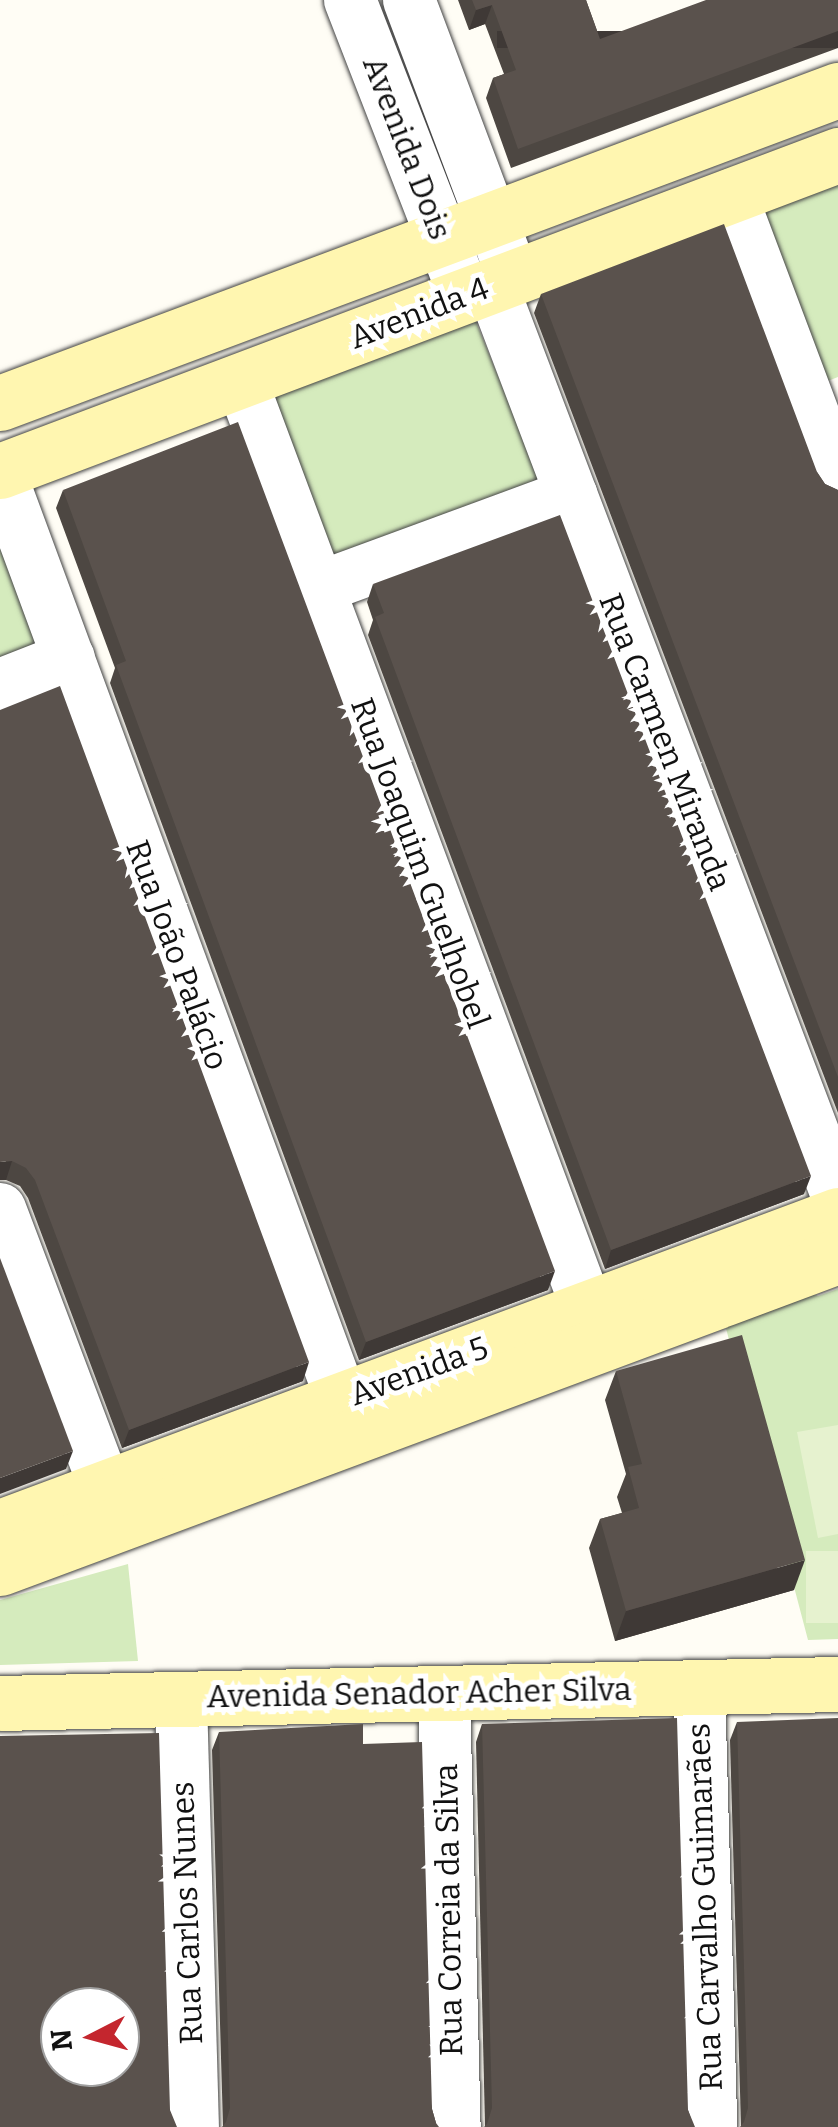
<!DOCTYPE html>
<meta charset="utf-8">
<style>
body{margin:0}
#map{position:relative;width:838px;height:2127px;overflow:hidden;background:#fffdf5;font-family:Bitter,serif}
div>[style]{position:absolute}
[style*='--x']{left:calc(var(--x)*1px);top:calc(var(--y)*1px);width:calc(var(--w)*1px);rotate:calc(var(--a)*1deg)}
.green>*{inset:0;background:#d5ebbd;transform-origin:0 0}
.pitch>*{inset:0;background:#e6f2cf;transform-origin:0 0}
.roads{filter:drop-shadow(0 0 2px #444) drop-shadow(0 0 2px #444)}
.street>*{height:52px;margin:-26px;padding:0 26px;transform-origin:26px;border-radius:26px;background:#fff}
.secondary>*{height:55px;margin:-27.5px;padding:0 27.5px;transform-origin:27.5px;border-radius:27.5px;background:#fff6b0}
.wall>*{inset:0;background:#4d4742}
.shaded-wall>*{inset:0;background:#3f3936;transform-origin:0 0}
.building>*{inset:0;background:#5a524d}
span{translate:-50% -50%;white-space:nowrap;text-align:center;line-height:1.15;-webkit-text-stroke:10px #fff;paint-order:stroke}
.street-label{font-size:32px;color:#111}
.north{position:absolute;left:40px;top:1987px;width:100px;height:100px;box-sizing:border-box;background:#fff;border:2px solid #a0a0a0;border-radius:50%;rotate:264deg;font-size:28px;font-weight:700;line-height:40px;text-align:center;color:#111}
.north::after{content:'';display:block;margin:auto;width:35px;height:45px;background:#c4262e;clip-path:polygon(50% 0,100% 100%,50% 72%,0 100%)}
</style>
<div id="map">
<div class="green">
<i style="clip-path:polygon(838px 178px,838px 377px,820px 384px,754px 208px)"></i>
<i style="left:472px;top:312px;width:190px;height:219px;rotate:68deg"></i>
<i style="clip-path:polygon(0 536px,42px 642px,0 659px)"></i>
<i style="clip-path:polygon(801px 1287px,818px 1296px,838px 1289px,838px 1639px,808px 1640px,723px 1317px)"></i>
<i style="clip-path:polygon(128px 1564px,138px 1661px,0 1665px,0 1600px)"></i>
</div>
<div class="pitch">
<i style="clip-path:polygon(838px 1425px,838px 1534px,818px 1538px,797px 1432px)"></i>
<i style="left:838px;top:1551px;width:72px;height:32px;rotate:90deg"></i>
</div>
<div class="roads">
<div class="street">
<i style="--x:350;--y:0;--w:318;--a:68.8"></i>
<i style="--x:409;--y:0;--w:296;--a:69.4"></i>
<i style="--x:731;--y:195;--w:304;--a:69.4"></i>
<i style="--x:492;--y:286;--w:975;--a:69.22"></i>
<i style="--x:241;--y:380;--w:1030;--a:69.54"></i>
<i style="--x:0;--y:473;--w:1026;--a:69.76"></i>
<i style="--x:318;--y:588;--w:270;--a:-20.2"></i>
<i style="--x:0;--y:685;--w:74;--a:-21.4"></i>
<i style="--x:0;--y:1209;--w:337;--a:69.3"></i>
<i style="--x:699;--y:1687;--w:440;--a:88.4"></i>
<i style="--x:444;--y:1692;--w:435;--a:88.6"></i>
<i style="--x:181;--y:1699;--w:428;--a:88.4"></i>
</div>
<div class="secondary">
<i style="--x:0;--y:403;--w:895;--a:-20.48"></i>
<i style="--x:0;--y:471;--w:896;--a:-20.66"></i>
<i style="--x:0;--y:1527;--w:894;--a:-20.42"></i>
<i style="--x:0;--y:1568;--w:894;--a:-20.42"></i>
<i style="--x:0;--y:1703;--w:838;--a:-1.3"></i>
</div>
</div>
<div class="wall">
<i style="clip-path:polygon(458px 0,586px 0,600px 39px,838px 0,838px 48px,511px 168px,486px 98px,493px 78px,504px 74px,485px 24px,469px 30px)"></i>
<i style="clip-path:polygon(541px 294px,817px 472px,825px 484px,838px 490px,838px 1113px,534px 313px)"></i>
<i style="clip-path:polygon(63px 490px,548px 1290px,359px 1360px,110px 683px,115px 668px,56px 508px)"></i>
<i style="clip-path:polygon(373px 584px,804px 1194px,605px 1269px,368px 635px,373px 620px,367px 602px)"></i>
<i style="clip-path:polygon(0 710px,303px 1381px,122px 1448px,28px 1198px,20px 1186px,6px 1180px)"></i>
<i style="clip-path:polygon(616px 1371px,794px 1590px,615px 1641px,589px 1548px,600px 1519px,622px 1513px,617px 1497px,626px 1474px,605px 1400px)"></i>
<i style="clip-path:polygon(737px 1722px,838px 2127px,741px 2126px,730px 1740px)"></i>
<i style="clip-path:polygon(482px 1724px,688px 2110px,693px 2125px,485px 2126px,476px 1742px)"></i>
<i style="clip-path:polygon(219px 1732px,363px 1744px,432px 2109px,436px 2123px,223px 2126px,212px 1750px)"></i>
</div>
<div class="shaded-wall">
<i style="clip-path:polygon(492px 5px,485px 24px,469px 30px,476px 10px)"></i>
<i style="left:838px;top:31px;width:17px;height:341px;rotate:90deg"></i>
<i style="clip-path:polygon(12px 1161px,6px 1180px,0 1180px,0 1162px)"></i>
<i style="clip-path:polygon(811px 1176px,804px 1194px,605px 1269px,611px 1250px)"></i>
<i style="clip-path:polygon(555px 1271px,548px 1290px,359px 1360px,366px 1342px)"></i>
<i style="clip-path:polygon(309px 1362px,303px 1381px,122px 1448px,129px 1430px)"></i>
<i style="clip-path:polygon(73px 1451px,66px 1469px,0 1494px,0 1478px)"></i>
<i style="clip-path:polygon(805px 1560px,794px 1590px,615px 1641px,626px 1611px)"></i>
</div>
<div class="building">
<i style="clip-path:polygon(472px 0,586px 0,600px 39px,706px 0,838px 0,838px 31px,518px 149px,493px 78px,516px 70px,492px 5px,476px 10px)"></i>
<i style="clip-path:polygon(724px 224px,817px 472px,825px 484px,838px 490px,838px 1077px,541px 294px)"></i>
<i style="clip-path:polygon(238px 422px,555px 1271px,366px 1342px,116px 665px,126px 661px,63px 490px)"></i>
<i style="clip-path:polygon(560px 515px,811px 1176px,611px 1250px,375px 617px,384px 613px,373px 584px)"></i>
<i style="clip-path:polygon(60px 686px,309px 1362px,129px 1430px,35px 1180px,26px 1168px,12px 1161px,0 1162px,0 710px)"></i>
<i style="clip-path:polygon(0 1258px,73px 1451px,0 1478px)"></i>
<i style="clip-path:polygon(742px 1335px,805px 1560px,626px 1611px,600px 1519px,639px 1508px,628px 1467px,642px 1464px,616px 1371px)"></i>
<i style="clip-path:polygon(677px 1718px,688px 2110px,695px 2127px,484px 2127px,487px 2124px,492px 2108px,482px 1724px)"></i>
<i style="clip-path:polygon(838px 1718px,838px 2127px,740px 2127px,744px 2122px,748px 2108px,737px 1722px)"></i>
<i style="clip-path:polygon(363px 1724px,363px 1744px,422px 1742px,432px 2109px,436px 2123px,439px 2127px,222px 2127px,226px 2122px,230px 2108px,219px 1732px)"></i>
<i style="clip-path:polygon(evenodd,159px 1733px,170px 2110px,177px 2127px,0 2127px,0 1736px,159px 1733px,60px 2007px,120px 2007px,120px 2067px,60px 2067px,60px 2007px)"></i>
</div>
<div class="street-label">
<span style="left:407px;top:148px;rotate:69deg">Avenida Dois</span>
<span style="left:419px;top:313px;rotate:-21deg">Avenida 4</span>
<span style="left:665px;top:742px;rotate:69deg">Rua Carmen Miranda</span>
<span style="left:420px;top:863px;rotate:70deg">Rua Joaquim Guelhobel</span>
<span style="left:177px;top:955px;rotate:70deg">Rua João Palácio</span>
<span style="left:419px;top:1371px;rotate:-20deg">Avenida 5</span>
<span style="left:419px;top:1693px;rotate:-1deg">Avenida Senador Acher Silva</span>
<span style="left:705px;top:1907px;rotate:-92deg">Rua Carvalho Guimarães</span>
<span style="left:449px;top:1910px;rotate:-91deg">Rua Correia da Silva</span>
<span style="left:187px;top:1913px;rotate:-92deg">Rua Carlos Nunes</span>
</div>
<div class="north">N</div>
</div>
